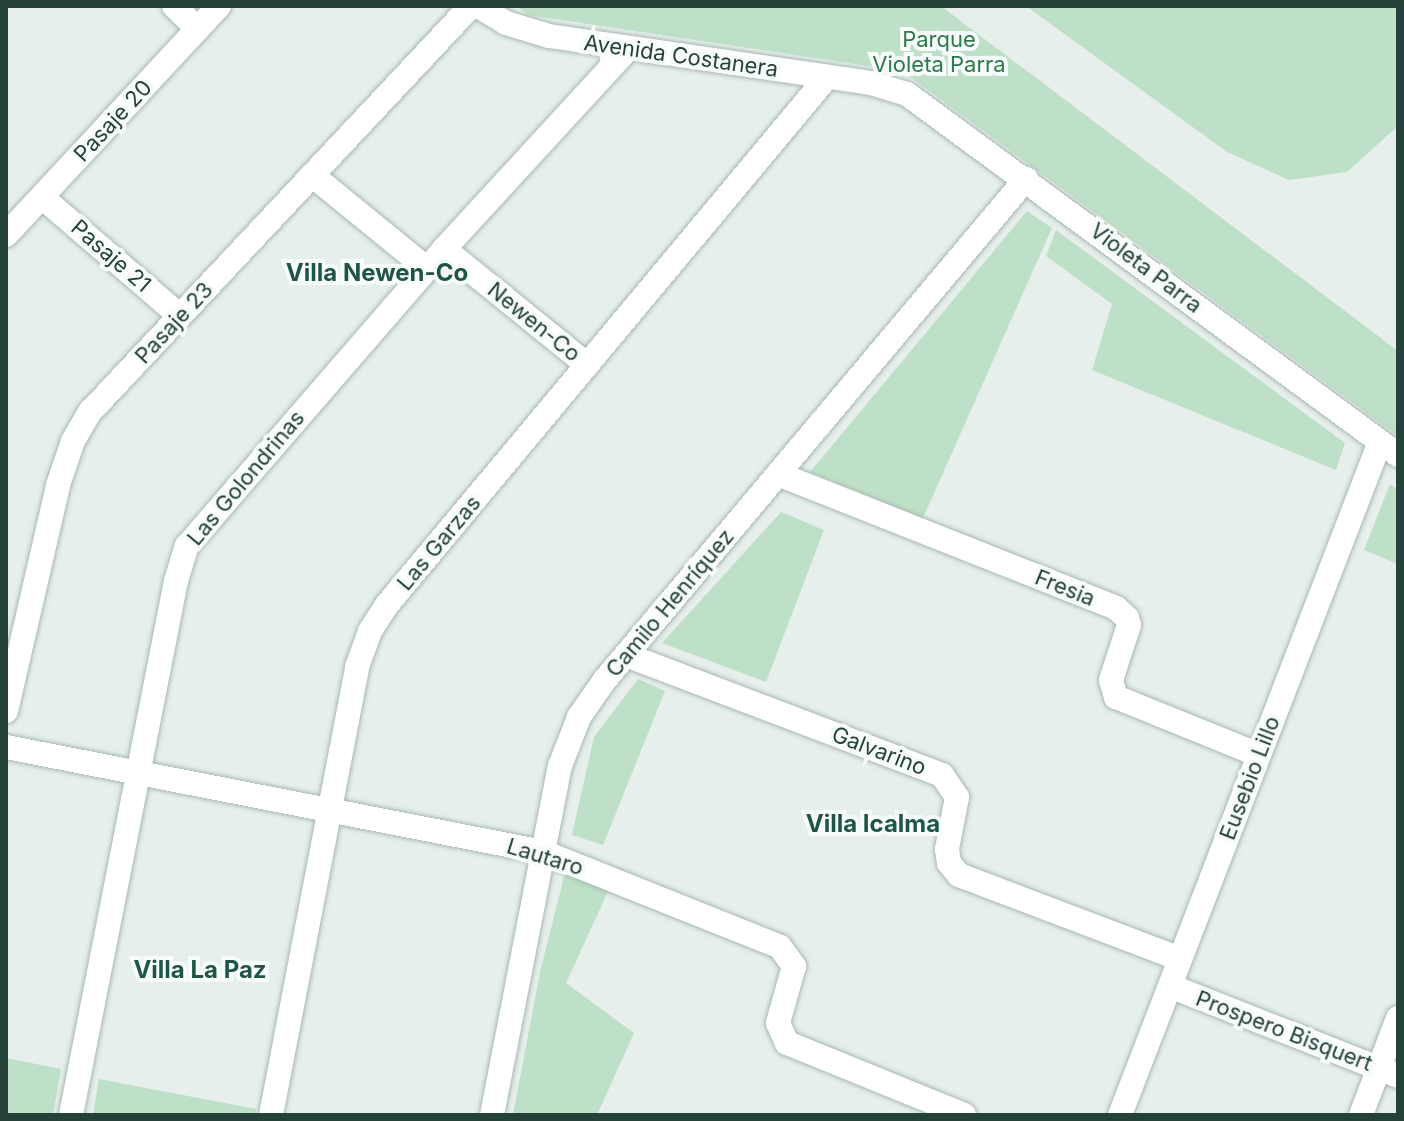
<!DOCTYPE html>
<meta charset="utf-8">
<style>
body{margin:0}
#map{position:relative;width:1404px;height:1121px;overflow:hidden;background:#e6efeb;font-family:Inter,sans-serif}
div>[style]{position:absolute}
[style*='--x']{left:calc(var(--x)*1px);top:calc(var(--y)*1px);width:calc(var(--w)*1px);rotate:calc(var(--a)*1deg)}
.green>*{inset:0;background:#bfe0c8}
.roads{filter:drop-shadow(0 0 2px #a8b8b2) drop-shadow(0 0 2px #a8b8b2)}
.minor>*{height:24px;margin:-12px;padding:0 12px;transform-origin:12px;border-radius:12px;background:#fff}
span{translate:-50% -50%;white-space:nowrap;text-align:center;line-height:1.15;-webkit-text-stroke:8px #f7fbf9;paint-order:stroke}
.park-label{font-size:22px;color:#2d7a4b}
.street-label{font-size:22px;color:#24423a}
.neighbourhood-label{font-size:24px;color:#1f5548;font-weight:700}
.frame{position:absolute;inset:0;border:8px solid #24423a;pointer-events:none}
</style>
<div id="map">
<div class="green">
<i style="clip-path:polygon(517px 6px,941px 6px,1398px 351px,1398px 436px,909px 76px,895px 70px,528px 15px)"></i>
<i style="clip-path:polygon(1026px 6px,1398px 6px,1398px 126px,1347px 172px,1289px 180px,1227px 152px)"></i>
<i style="clip-path:polygon(1027px 211px,1052px 228px,923px 518px,810px 472px)"></i>
<i style="clip-path:polygon(1056px 230px,1345px 443px,1336px 470px,1092px 370px,1112px 304px,1046px 256px)"></i>
<i style="clip-path:polygon(1390px 484px,1398px 490px,1398px 564px,1364px 550px)"></i>
<i style="clip-path:polygon(781px 512px,824px 530px,766px 682px,662px 643px)"></i>
<i style="clip-path:polygon(638px 679px,665px 691px,603px 845px,572px 835px,594px 737px)"></i>
<i style="clip-path:polygon(566px 869px,612px 883px,566px 983px,634px 1033px,597px 1115px,513px 1115px,540px 972px)"></i>
<i style="clip-path:polygon(6px 1058px,61px 1069px,53px 1115px,6px 1115px)"></i>
<i style="clip-path:polygon(99px 1079px,256px 1109px,255px 1115px,93px 1115px)"></i>
</div>
<div class="roads">
<div class="minor">
<i style="--x:174;--y:6;--w:33;--a:44"></i>
<i style="--x:478;--y:6;--w:33;--a:31"></i>
<i style="--x:506;--y:23;--w:45;--a:16.8"></i>
<i style="--x:549;--y:36;--w:325;--a:8.3"></i>
<i style="--x:871;--y:83;--w:38;--a:17"></i>
<i style="--x:907;--y:94;--w:609;--a:36.32"></i>
<i style="--x:312;--y:175;--w:147;--a:39.2"></i>
<i style="--x:42;--y:197;--w:182;--a:40.8"></i>
<i style="--x:6;--y:235;--w:313;--a:-47.1"></i>
<i style="--x:444;--y:249;--w:184;--a:39"></i>
<i style="--x:778;--y:474;--w:364;--a:21.6"></i>
<i style="--x:1116;--y:608;--w:15;--a:42"></i>
<i style="--x:1127;--y:618;--w:7;--a:74"></i>
<i style="--x:1129;--y:625;--w:58;--a:108.1"></i>
<i style="--x:1111;--y:680;--w:18;--a:74"></i>
<i style="--x:1116;--y:697;--w:154;--a:22.1"></i>
<i style="--x:626;--y:655;--w:338;--a:20.8"></i>
<i style="--x:942;--y:775;--w:27;--a:56"></i>
<i style="--x:957;--y:797;--w:53;--a:100.9"></i>
<i style="--x:947;--y:849;--w:14;--a:82"></i>
<i style="--x:949;--y:863;--w:16;--a:50"></i>
<i style="--x:959;--y:875;--w:236;--a:20.8"></i>
<i style="--x:6;--y:711;--w:232;--a:-77"></i>
<i style="--x:58;--y:485;--w:46;--a:-71.2"></i>
<i style="--x:73;--y:441;--w:34;--a:-60"></i>
<i style="--x:90;--y:412;--w:557;--a:-46.82"></i>
<i style="--x:6;--y:747;--w:547;--a:11.06"></i>
<i style="--x:543;--y:852;--w:255;--a:21.8"></i>
<i style="--x:780;--y:947;--w:24;--a:54"></i>
<i style="--x:794;--y:966;--w:59;--a:105.7"></i>
<i style="--x:778;--y:1023;--w:22;--a:66"></i>
<i style="--x:787;--y:1043;--w:191;--a:22.1"></i>
<i style="--x:1170;--y:986;--w:245;--a:21.5"></i>
<i style="--x:71;--y:1115;--w:544;--a:-78.88"></i>
<i style="--x:176;--y:581;--w:37;--a:-73"></i>
<i style="--x:187;--y:546;--w:393;--a:-49.1"></i>
<i style="--x:444;--y:249;--w:273;--a:-47.4"></i>
<i style="--x:271;--y:1115;--w:456;--a:-79.1"></i>
<i style="--x:357;--y:667;--w:38;--a:-70"></i>
<i style="--x:370;--y:631;--w:30;--a:-57"></i>
<i style="--x:386;--y:606;--w:689;--a:-50.18"></i>
<i style="--x:492;--y:1115;--w:356;--a:-79"></i>
<i style="--x:560;--y:766;--w:53;--a:-68.8"></i>
<i style="--x:579;--y:717;--w:44;--a:-55.2"></i>
<i style="--x:604;--y:681;--w:656;--a:-49.95"></i>
<i style="--x:1120;--y:1115;--w:721;--a:-68.88"></i>
<i style="--x:1361;--y:1115;--w:104;--a:-69.1"></i>
</div>
</div>
<div class="park-label">
<span style="left:939px;top:52px">Parque<br>Violeta Parra</span>
</div>
<div class="street-label">
<span style="left:681px;top:56px;rotate:8deg">Avenida Costanera</span>
<span style="left:113px;top:121px;rotate:-47deg">Pasaje 20</span>
<span style="left:111px;top:256px;rotate:41deg">Pasaje 21</span>
<span style="left:1146px;top:268px;rotate:37deg">Violeta Parra</span>
<span style="left:534px;top:322px;rotate:39deg">Newen-Co</span>
<span style="left:174px;top:323px;rotate:-47deg">Pasaje 23</span>
<span style="left:246px;top:478px;rotate:-50deg">Las Golondrinas</span>
<span style="left:439px;top:543px;rotate:-50deg">Las Garzas</span>
<span style="left:1065px;top:588px;rotate:22deg">Fresia</span>
<span style="left:670px;top:603px;rotate:-50deg">Camilo Henríquez</span>
<span style="left:879px;top:751px;rotate:21deg">Galvarino</span>
<span style="left:1250px;top:778px;rotate:-69deg">Eusebio Lillo</span>
<span style="left:545px;top:857px;rotate:17deg">Lautaro</span>
<span style="left:1284px;top:1031px;rotate:21deg">Prospero Bisquert</span>
</div>
<div class="neighbourhood-label">
<span style="left:377px;top:273px">Villa Newen-Co</span>
<span style="left:873px;top:824px">Villa Icalma</span>
<span style="left:200px;top:970px">Villa La Paz</span>
</div>
<div class="frame"></div>
</div>
